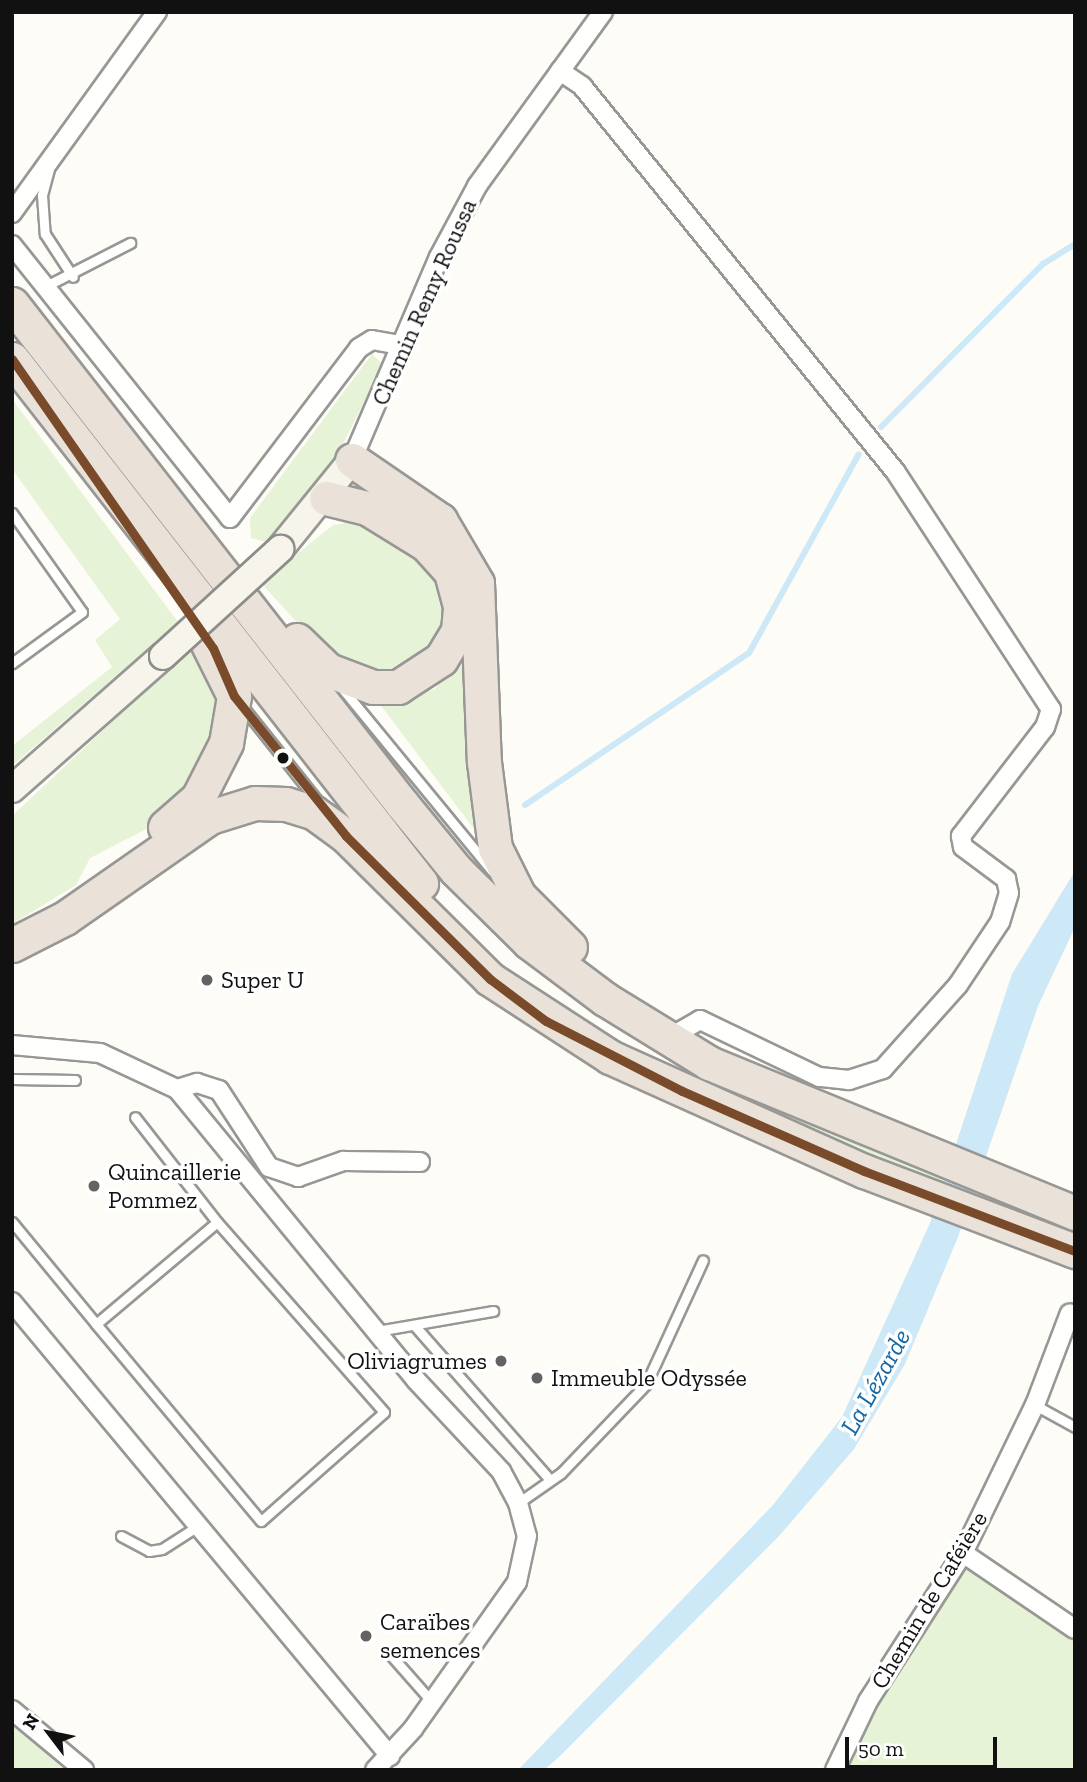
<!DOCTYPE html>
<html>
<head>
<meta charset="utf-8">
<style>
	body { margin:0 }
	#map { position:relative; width:1087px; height:1782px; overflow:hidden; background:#fdfcf7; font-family:"Zilla Slab",serif }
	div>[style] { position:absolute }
	.green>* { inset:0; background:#e7f3d7 }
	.water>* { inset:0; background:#cde8f7 }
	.stream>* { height:6px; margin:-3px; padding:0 3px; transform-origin:3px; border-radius:3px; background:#cde8f7 }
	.roads { filter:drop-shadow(2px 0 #979795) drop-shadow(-2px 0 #979795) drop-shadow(0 2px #979795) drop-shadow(0 -2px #979795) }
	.lane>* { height:9px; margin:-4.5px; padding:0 4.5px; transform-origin:4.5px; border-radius:4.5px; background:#fffffe }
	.street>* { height:18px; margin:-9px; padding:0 9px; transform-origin:9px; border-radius:9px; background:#fffffe }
	.secondary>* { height:26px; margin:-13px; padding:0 13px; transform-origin:13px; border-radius:13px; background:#f6f4eb }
	.highway>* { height:33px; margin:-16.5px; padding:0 16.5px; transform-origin:16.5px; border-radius:16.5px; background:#eae1d8 }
	.bridges { filter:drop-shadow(2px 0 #8e8d8b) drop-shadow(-2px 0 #8e8d8b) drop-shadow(0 2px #8e8d8b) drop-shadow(0 -2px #8e8d8b) }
	.secondary-bridge>* { height:26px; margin:-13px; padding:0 13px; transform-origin:13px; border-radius:13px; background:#f6f4eb }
	.bus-1>* { height:9px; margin:-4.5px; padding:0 4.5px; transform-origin:4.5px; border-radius:4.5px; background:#7a4b2a }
	.dots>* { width:19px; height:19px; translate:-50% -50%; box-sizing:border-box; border:4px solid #fff; border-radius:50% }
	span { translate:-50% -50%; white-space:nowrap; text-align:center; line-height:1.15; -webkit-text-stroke:7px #fff; paint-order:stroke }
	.street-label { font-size:24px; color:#111 }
	.poi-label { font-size:24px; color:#111 }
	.left { translate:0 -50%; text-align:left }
	.right { translate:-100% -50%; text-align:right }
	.water-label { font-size:26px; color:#1768a6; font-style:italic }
	.frame { position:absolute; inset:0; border:14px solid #111; pointer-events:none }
	.north { position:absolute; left:14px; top:1698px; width:70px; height:70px; -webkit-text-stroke:5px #fff; paint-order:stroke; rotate:302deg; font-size:19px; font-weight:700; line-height:28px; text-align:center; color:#111 }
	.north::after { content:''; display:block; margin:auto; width:24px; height:32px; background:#111; clip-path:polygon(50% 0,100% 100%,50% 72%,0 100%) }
	.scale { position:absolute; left:845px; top:1737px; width:152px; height:32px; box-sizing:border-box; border:4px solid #111; border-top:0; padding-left:9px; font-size:21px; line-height:24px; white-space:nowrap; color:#111; -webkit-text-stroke:5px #fff; paint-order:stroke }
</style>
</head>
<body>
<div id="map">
	<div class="green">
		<div style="clip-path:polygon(372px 354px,383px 365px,319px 491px,265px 542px,251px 538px,250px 518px)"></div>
		<div style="clip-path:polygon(12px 399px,178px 622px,12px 766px,12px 746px,112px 667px,95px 640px,120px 619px,12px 469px)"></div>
		<div style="clip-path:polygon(351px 522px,391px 532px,426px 560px,446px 593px,445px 622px,432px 649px,388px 678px,322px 650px,261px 583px,333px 525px)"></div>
		<div style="clip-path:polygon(198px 641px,218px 690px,215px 750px,160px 822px,90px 858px,76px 885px,12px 924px,12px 816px)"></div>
		<div style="clip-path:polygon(471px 648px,480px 837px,379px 703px,435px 689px)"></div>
		<div style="clip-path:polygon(756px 1104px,946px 1174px,942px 1184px,810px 1133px)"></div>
		<div style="clip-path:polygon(963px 1553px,1075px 1629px,1075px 1770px,835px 1770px)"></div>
		<div style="clip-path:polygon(12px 1724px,65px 1770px,12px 1770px)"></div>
	</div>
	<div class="water">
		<div style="clip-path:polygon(1075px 871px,1075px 927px,1038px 1006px,958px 1237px,905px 1364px,854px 1449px,780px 1535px,560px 1756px,544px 1770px,518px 1770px,773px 1505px,842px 1417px,930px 1223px,1012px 974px)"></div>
	</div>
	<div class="stream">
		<div style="left:881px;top:427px;width:230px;rotate:-45.2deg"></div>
		<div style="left:1043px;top:264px;width:38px;rotate:-32deg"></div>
		<div style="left:525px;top:805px;width:271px;rotate:-34.2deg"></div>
		<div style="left:749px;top:653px;width:227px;rotate:-61.1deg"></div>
	</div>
	<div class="roads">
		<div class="lane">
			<div style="left:49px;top:169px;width:27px;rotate:105deg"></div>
			<div style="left:42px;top:195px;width:39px;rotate:86deg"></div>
			<div style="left:45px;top:234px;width:51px;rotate:56.9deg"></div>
			<div style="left:44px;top:287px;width:97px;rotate:-27.1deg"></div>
			<div style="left:12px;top:513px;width:121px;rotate:54.7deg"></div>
			<div style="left:82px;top:612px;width:87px;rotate:143.9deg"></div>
			<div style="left:341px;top:687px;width:238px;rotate:50.6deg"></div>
			<div style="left:242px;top:706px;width:125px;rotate:51.5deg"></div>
			<div style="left:12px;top:1079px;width:63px;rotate:0.9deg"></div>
			<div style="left:12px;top:1222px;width:132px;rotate:50.5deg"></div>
			<div style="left:96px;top:1324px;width:158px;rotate:-40.1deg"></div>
			<div style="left:217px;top:1222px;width:133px;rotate:-128deg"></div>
			<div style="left:96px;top:1324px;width:257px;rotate:50.1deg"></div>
			<div style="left:261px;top:1521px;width:164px;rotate:-41.5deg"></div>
			<div style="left:384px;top:1412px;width:253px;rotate:-131.3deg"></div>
			<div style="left:414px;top:1325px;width:206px;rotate:48.7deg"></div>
			<div style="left:377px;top:1331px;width:118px;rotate:-9.8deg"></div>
			<div style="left:1035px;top:1405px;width:46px;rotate:28.8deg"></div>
			<div style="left:518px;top:1503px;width:52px;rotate:-34.9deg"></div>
			<div style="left:561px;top:1473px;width:123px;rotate:-46.3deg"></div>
			<div style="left:646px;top:1384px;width:136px;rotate:-65.3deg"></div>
			<div style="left:121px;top:1536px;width:32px;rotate:28deg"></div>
			<div style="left:149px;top:1551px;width:13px;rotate:-9deg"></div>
			<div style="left:162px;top:1549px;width:43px;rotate:-32.6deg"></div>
			<div style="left:388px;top:1652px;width:68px;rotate:48.6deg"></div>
		</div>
		<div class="street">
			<div style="left:560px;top:71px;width:27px;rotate:34deg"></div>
			<div style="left:582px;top:86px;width:496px;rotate:50.9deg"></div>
			<div style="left:895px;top:471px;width:285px;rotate:56.8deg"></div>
			<div style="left:1051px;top:709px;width:19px;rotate:108deg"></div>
			<div style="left:1045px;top:727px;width:138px;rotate:127.6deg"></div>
			<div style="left:961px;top:836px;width:11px;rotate:80deg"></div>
			<div style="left:963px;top:847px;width:54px;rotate:36.7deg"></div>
			<div style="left:1006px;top:879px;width:14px;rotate:78deg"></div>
			<div style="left:1009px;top:893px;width:30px;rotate:107deg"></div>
			<div style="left:1000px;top:922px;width:76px;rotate:123.7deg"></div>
			<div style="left:958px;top:985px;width:113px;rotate:131.8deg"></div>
			<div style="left:883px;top:1069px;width:36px;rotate:162deg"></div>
			<div style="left:849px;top:1080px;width:30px;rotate:-174deg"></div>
			<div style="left:819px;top:1077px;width:132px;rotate:-154.4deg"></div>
			<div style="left:700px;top:1020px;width:30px;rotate:150deg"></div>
			<div style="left:12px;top:213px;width:248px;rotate:-54.2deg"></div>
			<div style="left:12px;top:245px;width:349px;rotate:51.4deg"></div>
			<div style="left:230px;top:518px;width:213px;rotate:-52.8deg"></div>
			<div style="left:359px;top:348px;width:15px;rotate:-32deg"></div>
			<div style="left:372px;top:340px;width:29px;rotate:10deg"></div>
			<div style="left:352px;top:460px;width:221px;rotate:-66.8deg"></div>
			<div style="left:439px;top:257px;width:81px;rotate:-61.8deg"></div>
			<div style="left:477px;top:186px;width:215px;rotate:-54.1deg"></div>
			<div style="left:12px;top:1045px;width:88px;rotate:5.2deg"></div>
			<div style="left:100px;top:1053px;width:85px;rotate:25.1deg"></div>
			<div style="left:177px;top:1089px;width:377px;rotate:50.6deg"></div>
			<div style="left:416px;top:1380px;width:125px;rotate:47deg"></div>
			<div style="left:501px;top:1471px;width:36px;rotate:62deg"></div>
			<div style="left:518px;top:1503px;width:34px;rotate:75deg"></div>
			<div style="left:527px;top:1536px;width:47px;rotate:102.3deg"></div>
			<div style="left:517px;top:1582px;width:180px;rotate:125.3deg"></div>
			<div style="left:413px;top:1729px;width:56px;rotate:132.8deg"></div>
			<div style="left:177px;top:1089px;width:21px;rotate:-17deg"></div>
			<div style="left:197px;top:1083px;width:23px;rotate:18deg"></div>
			<div style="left:219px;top:1090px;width:92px;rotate:57deg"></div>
			<div style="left:269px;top:1167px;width:31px;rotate:19deg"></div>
			<div style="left:298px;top:1177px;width:48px;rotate:-19.6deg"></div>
			<div style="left:343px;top:1161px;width:77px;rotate:0.7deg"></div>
			<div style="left:12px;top:1302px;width:591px;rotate:50.22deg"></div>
			<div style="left:963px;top:1553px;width:135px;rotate:34.2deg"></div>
			<div style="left:12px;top:1710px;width:94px;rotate:39.8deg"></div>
			<div style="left:835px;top:1770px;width:76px;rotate:-64.4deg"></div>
			<div style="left:868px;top:1701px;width:176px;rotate:-57.3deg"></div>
			<div style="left:963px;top:1553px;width:165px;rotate:-64.1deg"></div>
			<div style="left:1035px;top:1405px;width:98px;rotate:-69.2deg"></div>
		</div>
		<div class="secondary">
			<div style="left:280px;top:549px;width:114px;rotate:-51deg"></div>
			<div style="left:12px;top:789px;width:201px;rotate:-41.4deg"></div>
		</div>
		<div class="highway">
			<div style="left:12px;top:304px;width:634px;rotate:52.05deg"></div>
			<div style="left:402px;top:804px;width:85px;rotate:50.7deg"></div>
			<div style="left:456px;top:870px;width:103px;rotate:44.6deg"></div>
			<div style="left:529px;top:942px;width:95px;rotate:36.9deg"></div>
			<div style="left:605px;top:999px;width:122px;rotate:31.6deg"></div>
			<div style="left:709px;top:1063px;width:396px;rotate:22.3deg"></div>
			<div style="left:12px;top:359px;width:665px;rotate:52.03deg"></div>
			<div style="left:352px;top:460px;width:107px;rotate:34.3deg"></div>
			<div style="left:440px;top:520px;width:73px;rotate:59.6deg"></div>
			<div style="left:477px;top:583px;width:179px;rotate:87.8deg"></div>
			<div style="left:484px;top:762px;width:87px;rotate:82.7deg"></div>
			<div style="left:495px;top:848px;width:54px;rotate:63.4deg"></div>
			<div style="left:519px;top:896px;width:72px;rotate:45deg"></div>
			<div style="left:297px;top:640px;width:43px;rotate:44.1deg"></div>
			<div style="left:328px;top:670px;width:48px;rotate:20.7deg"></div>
			<div style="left:373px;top:687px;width:25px"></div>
			<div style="left:398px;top:687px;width:51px;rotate:-33.1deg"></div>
			<div style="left:441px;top:659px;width:33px;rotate:-59deg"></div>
			<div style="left:458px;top:631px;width:25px;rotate:-85deg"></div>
			<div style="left:460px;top:606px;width:35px;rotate:-105deg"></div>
			<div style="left:451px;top:572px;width:36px;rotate:-132deg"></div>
			<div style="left:427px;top:545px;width:70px;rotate:-148.3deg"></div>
			<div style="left:367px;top:508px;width:42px;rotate:-166.3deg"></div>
			<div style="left:165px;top:827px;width:44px;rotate:-41.3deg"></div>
			<div style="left:198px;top:798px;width:62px;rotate:-63deg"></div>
			<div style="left:226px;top:743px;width:48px;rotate:-80.3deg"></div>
			<div style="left:234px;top:696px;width:69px;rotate:-116.6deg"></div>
			<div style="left:12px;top:945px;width:59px;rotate:-27deg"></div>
			<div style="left:65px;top:918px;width:177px;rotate:-34.9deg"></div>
			<div style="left:210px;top:817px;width:47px;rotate:-17.3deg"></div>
			<div style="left:255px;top:803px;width:31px;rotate:2deg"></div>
			<div style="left:286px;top:804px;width:28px;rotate:17deg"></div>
			<div style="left:313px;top:812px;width:41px;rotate:36deg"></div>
			<div style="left:346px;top:836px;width:203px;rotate:44.8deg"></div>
			<div style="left:490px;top:979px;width:143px;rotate:33deg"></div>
			<div style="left:610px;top:1057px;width:278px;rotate:24.2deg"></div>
			<div style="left:864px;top:1171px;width:226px;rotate:20.8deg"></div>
		</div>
	</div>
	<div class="bridges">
		<div class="secondary-bridge">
			<div style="left:163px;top:656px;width:159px;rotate:-42.4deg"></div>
		</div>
	</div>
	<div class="bus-1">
		<div style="left:12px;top:359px;width:352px;rotate:55.2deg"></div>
		<div style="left:213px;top:648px;width:52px;rotate:66.4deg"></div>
		<div style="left:234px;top:696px;width:179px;rotate:51.3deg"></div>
		<div style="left:346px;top:836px;width:203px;rotate:44.8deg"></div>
		<div style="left:490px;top:979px;width:70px;rotate:36.9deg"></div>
		<div style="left:546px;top:1021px;width:153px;rotate:27.2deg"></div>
		<div style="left:682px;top:1091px;width:199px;rotate:23.7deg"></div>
		<div style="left:864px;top:1171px;width:226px;rotate:20.8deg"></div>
	</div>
	<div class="dots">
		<div style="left:283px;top:758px;background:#111"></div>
		<div style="left:207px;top:980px;background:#646362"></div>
		<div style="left:94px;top:1186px;background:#646362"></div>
		<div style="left:501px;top:1361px;background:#646362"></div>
		<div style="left:537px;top:1378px;background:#646362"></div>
		<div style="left:366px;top:1636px;background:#646362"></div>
	</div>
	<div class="street-label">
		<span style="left:424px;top:302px;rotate:-66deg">Chemin Remy Roussa</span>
		<span style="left:929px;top:1600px;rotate:-59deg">Chemin de Caféière</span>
	</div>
	<div class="poi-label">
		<span class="left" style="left:221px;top:980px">Super U</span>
		<span class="left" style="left:108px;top:1186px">Quincaillerie<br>Pommez</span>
		<span class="right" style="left:487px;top:1361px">Oliviagrumes</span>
		<span class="left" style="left:551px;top:1378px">Immeuble Odyssée</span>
		<span class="left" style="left:380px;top:1636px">Caraïbes<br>semences</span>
	</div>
	<div class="water-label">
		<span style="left:876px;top:1382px;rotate:-61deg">La Lézarde</span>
	</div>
	<div class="frame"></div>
	<div class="north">N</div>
	<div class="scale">50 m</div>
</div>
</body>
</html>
